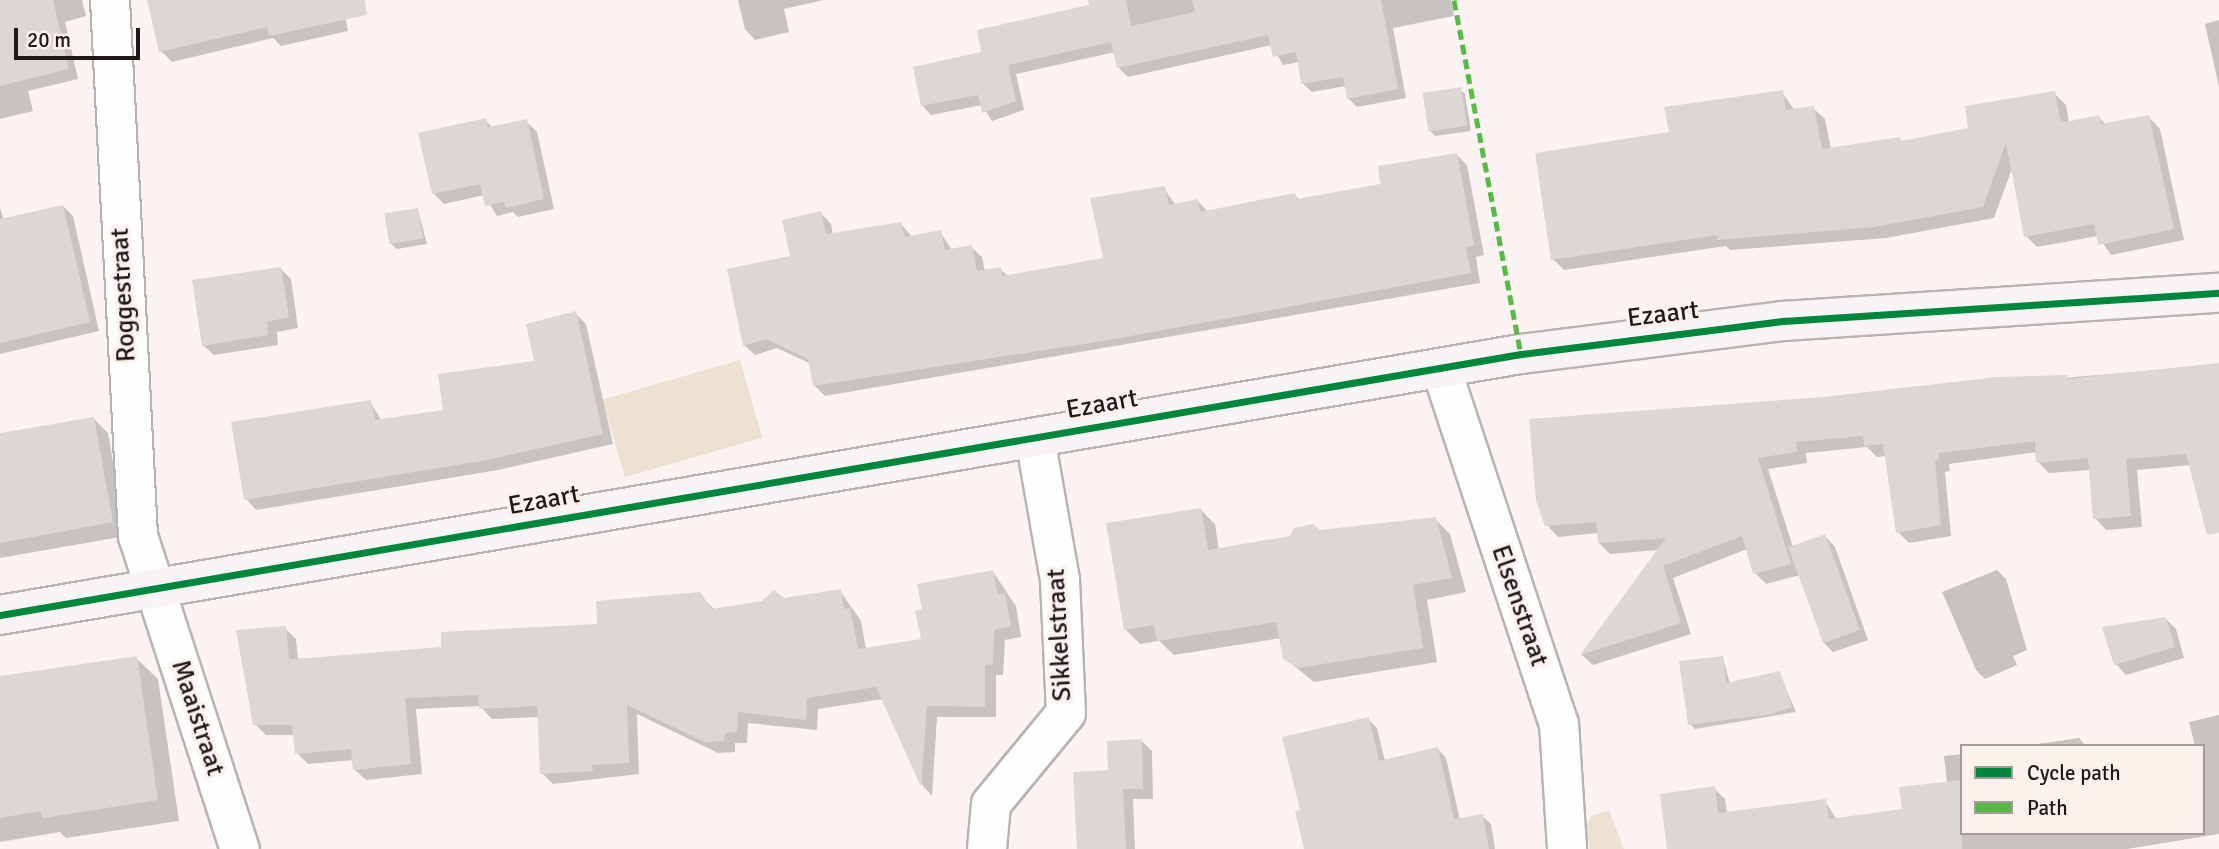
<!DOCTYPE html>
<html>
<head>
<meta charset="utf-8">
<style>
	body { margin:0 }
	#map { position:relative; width:2219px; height:849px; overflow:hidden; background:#faf3f2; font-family:Signika,sans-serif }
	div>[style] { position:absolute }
	.green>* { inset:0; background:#ede1d2; transform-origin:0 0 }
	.shadow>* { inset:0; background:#0003 }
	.building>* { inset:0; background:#dcd6d5; transform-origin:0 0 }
	.roads { filter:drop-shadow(2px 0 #b8b3b2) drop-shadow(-2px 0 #b8b3b2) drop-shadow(0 2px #b8b3b2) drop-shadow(0 -2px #b8b3b2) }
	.minor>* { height:38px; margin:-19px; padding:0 19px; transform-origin:19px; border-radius:19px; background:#fefdfd }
	.secondary>* { height:38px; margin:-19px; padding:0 19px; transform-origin:19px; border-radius:19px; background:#f8f3f4 }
	.quiet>* { height:5px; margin-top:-2.5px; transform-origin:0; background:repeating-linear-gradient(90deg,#58b947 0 10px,transparent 0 15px) }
	.cycleway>* { height:7px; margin:-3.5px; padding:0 3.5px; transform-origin:3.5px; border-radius:3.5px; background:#00873e }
	span { translate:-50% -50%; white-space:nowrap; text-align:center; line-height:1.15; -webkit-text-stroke:7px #fdf1ee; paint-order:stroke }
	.street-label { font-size:26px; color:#1e1918 }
	.legend { position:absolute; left:1960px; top:744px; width:245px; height:91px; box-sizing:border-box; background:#fdf1ee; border:2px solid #a49b98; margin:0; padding:9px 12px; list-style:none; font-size:21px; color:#1e1918 }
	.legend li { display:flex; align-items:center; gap:14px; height:35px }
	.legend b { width:35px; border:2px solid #a49b98 }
	.scale { position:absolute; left:14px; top:28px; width:126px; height:32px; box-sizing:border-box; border:4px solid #1e1918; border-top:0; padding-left:9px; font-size:21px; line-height:24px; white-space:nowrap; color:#1e1918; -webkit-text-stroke:5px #fdf1ee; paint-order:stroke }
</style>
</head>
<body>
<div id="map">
	<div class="green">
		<div style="left:740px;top:360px;width:81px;height:143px;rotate:74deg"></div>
		<div style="clip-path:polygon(1609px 810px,1624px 849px,1590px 849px,1586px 828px,1591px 816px)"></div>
	</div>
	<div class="shadow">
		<div style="clip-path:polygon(0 0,82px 0,86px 16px,65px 22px,78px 79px,28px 91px,33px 111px,0 119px)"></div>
		<div style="clip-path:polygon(149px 0,342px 0,348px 31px,281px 46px,273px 38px,172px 62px,161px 51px)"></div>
		<div style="clip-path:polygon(738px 0,824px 0,784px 9px,789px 32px,755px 40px,745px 29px)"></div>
		<div style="clip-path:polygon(1090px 0,1451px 0,1454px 16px,1393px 28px,1406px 98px,1357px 107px,1348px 98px,1346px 86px,1312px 92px,1302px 83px,1299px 62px,1283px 65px,1272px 45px,1128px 77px,1119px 68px,1115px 52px,1016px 74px,1024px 110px,992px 121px,982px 105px,931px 115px,922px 105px,983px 54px,1092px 7px)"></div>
		<div style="clip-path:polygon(2219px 20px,2219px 87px,2205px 24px)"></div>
		<div style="clip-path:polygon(1460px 89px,1465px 94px,1471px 131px,1435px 136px,1430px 131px)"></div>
		<div style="clip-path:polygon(1782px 92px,1795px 111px,1813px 108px,1825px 119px,1831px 149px,1900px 139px,1903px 143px,1970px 130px,2054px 93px,2066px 105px,2069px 123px,2099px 117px,2106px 125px,2149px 117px,2160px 129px,2184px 240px,2111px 255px,2098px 236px,2037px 247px,2026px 236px,2013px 166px,1994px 218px,1886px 238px,1730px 250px,1726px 246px,1564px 270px,1553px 259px,1671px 134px)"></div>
		<div style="clip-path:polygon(485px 120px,493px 128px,526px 121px,537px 132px,554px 209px,518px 217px,513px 212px,497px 216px,484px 195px,444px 204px,434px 194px)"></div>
		<div style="clip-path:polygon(1457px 155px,1467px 165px,1484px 255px,1476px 257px,1480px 283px,825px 396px,815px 386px,811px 364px,777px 348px,755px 355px,744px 345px,821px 213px,831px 224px,833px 235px,901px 224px,912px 237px,940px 232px,952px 250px,971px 247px,982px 257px,985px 272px,1000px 269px,1008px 276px,1105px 259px,1164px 188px,1176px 206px,1198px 201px,1208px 212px,1295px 195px,1300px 200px,1382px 185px)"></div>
		<div style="clip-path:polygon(63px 206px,73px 216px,99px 331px,0 354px,0 208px,4px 220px)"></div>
		<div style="clip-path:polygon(418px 210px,427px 244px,397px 249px,391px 244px)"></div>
		<div style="clip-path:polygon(280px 268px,291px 279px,298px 328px,277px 332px,278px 345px,214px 355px,203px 345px)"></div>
		<div style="clip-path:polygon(575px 313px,586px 324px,613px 444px,498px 470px,256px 510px,246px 499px,370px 402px,382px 421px,445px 412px,536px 362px)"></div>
		<div style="clip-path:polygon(2219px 365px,2219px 483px,2191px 465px,2137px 470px,2142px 527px,2106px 530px,2095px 518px,2091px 470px,2049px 473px,2038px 462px,2037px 452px,1949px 464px,1950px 471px,1945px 472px,1951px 536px,1909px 543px,1898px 532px,1886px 456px,1877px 457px,1867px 447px,1806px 453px,1807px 463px,1768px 469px,1793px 547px,1825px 536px,1835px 547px,1868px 640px,1833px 652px,1823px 642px,1800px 575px,1766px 584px,1755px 573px,1747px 549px,1673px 578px,1691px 634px,1593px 665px,1582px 655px,1659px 550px,1610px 554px,1599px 543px,1598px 533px,1558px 537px,1547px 525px,1823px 398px)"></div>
		<div style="clip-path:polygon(94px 419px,108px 433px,126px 536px,0 558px,0 435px)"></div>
		<div style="clip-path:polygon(1200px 509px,1215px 524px,1219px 550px,1319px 532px,1435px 519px,1450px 534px,1466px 592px,1427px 600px,1437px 662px,1314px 682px,1284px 658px,1281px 638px,1174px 655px,1159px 641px,1140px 644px,1125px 629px)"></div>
		<div style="clip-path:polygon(1997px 570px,2006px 579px,2027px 650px,2013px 656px,2017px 665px,1985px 679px,1976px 670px,1942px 592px)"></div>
		<div style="clip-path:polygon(993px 572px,1016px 606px,1021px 637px,1005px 640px,1003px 675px,996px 675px,996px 717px,937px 717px,932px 796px,923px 786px,883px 699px,818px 709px,817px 730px,748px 723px,747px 743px,735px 743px,735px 752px,718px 753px,637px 714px,639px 774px,553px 784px,542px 773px,539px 717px,492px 719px,480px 706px,416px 709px,422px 774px,366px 780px,354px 769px,354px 760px,308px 764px,297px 753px,295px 735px,266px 735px,255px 724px,285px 628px,296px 639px,298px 660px,443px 649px,599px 626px,699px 594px,715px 610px,840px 591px,861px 621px,866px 649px,923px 641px)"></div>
		<div style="clip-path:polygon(2166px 619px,2176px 629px,2184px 658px,2126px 675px,2116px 664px)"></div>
		<div style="clip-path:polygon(136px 658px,158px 679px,179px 821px,66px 838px,60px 832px,0 842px,0 678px)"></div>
		<div style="clip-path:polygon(1723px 658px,1730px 684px,1779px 673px,1796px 712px,1695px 729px,1690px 724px)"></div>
		<div style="clip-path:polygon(2219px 715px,2219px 834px,2127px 849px,1669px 849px,1714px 788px,1725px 799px,1727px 813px,1825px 801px,1837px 820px,1904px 811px,1947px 783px,1944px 756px,1962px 754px,1962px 833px,2203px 833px,2203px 746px,2195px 746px,2189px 722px)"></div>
		<div style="clip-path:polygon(1368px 719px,1377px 728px,1385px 761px,1438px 749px,1446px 758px,1460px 820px,1482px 816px,1491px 824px,1495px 849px,1328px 849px)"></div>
		<div style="clip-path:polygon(2079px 738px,2086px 746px,2024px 746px)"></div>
		<div style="clip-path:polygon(1141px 740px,1152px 751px,1153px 799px,1133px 799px,1135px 849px,1078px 849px,1110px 772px)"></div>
	</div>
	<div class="building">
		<div style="clip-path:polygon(0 0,53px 0,69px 69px,0 86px)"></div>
		<div style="clip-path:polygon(147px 0,365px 0,367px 15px,269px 36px,267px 27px,159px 52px)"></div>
		<div style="clip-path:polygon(1088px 0,1126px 0,1131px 26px,1195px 12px,1192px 0,1381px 0,1398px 89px,1347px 99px,1343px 77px,1301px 84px,1296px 52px,1273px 57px,1268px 35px,1117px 68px,1111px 42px,1008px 65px,1016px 101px,982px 113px,978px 95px,921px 106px,913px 67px,981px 52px,977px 30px,1089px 5px)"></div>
		<div style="left:1461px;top:87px;width:39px;height:39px;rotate:81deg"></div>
		<div style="clip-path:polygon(1783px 90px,1786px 110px,1814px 106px,1822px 149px,1900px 137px,1901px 141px,1968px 128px,1965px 106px,2055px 91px,2060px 120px,2066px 122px,2099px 115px,2101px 124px,2149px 115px,2174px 229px,2098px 245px,2094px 224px,2024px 237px,2006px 142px,1983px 207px,1874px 227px,1717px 240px,1717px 235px,1551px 260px,1535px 153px,1669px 132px,1664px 107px)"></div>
		<div style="clip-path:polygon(486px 118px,488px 127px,527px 119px,544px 199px,506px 208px,504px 202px,485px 206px,480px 184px,432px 194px,418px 133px)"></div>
		<div style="clip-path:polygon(1457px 153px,1474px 245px,1466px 247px,1471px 273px,1115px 339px,813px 386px,808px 359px,766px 339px,743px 346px,727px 269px,790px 256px,782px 220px,821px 211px,826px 234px,901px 222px,905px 237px,941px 230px,945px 250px,972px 245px,977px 271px,1001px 267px,1002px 276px,1103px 258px,1090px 198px,1165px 186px,1169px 205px,1198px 199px,1200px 212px,1295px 193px,1297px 199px,1380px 184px,1378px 166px)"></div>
		<div style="clip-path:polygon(63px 205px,90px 322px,0 343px,0 219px)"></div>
		<div style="left:418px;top:208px;width:31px;height:34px;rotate:81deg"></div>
		<div style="clip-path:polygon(281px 267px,289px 317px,267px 322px,268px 335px,202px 346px,192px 280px)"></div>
		<div style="clip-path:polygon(576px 311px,603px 434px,487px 460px,244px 500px,231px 422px,371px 400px,375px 420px,443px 410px,438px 374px,534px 361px,526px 324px)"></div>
		<div style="clip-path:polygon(2219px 363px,2219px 533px,2207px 535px,2186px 454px,2126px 459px,2131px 516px,2093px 519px,2088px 458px,2036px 463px,2035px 441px,1939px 453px,1939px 460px,1935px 461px,1941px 525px,1896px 533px,1883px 444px,1864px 446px,1863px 436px,1796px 442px,1797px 452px,1758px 458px,1791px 564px,1753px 574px,1742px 536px,1663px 566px,1681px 623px,1580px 655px,1666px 538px,1598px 543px,1596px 522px,1545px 526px,1536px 501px,1529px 419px,1823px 397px,1997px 377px,2067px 375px,2067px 379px)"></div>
		<div style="clip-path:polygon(94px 417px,113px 522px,0 543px,0 433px)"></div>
		<div style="clip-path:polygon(1201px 508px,1208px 550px,1290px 536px,1294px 528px,1313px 524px,1320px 530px,1436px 517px,1452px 578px,1413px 585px,1423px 648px,1298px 668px,1283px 659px,1276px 622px,1157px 641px,1154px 625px,1124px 630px,1106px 523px)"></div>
		<div style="left:1825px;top:534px;width:102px;height:39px;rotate:70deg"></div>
		<div style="clip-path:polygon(993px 570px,998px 594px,1005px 593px,1011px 626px,994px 630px,993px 664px,985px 665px,985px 707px,927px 706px,921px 787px,876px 687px,807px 698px,806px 720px,738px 712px,737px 732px,725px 733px,724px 741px,705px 742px,627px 705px,629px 763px,592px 765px,593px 771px,540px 774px,537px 706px,479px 709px,478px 695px,405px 698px,411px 764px,353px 770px,351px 749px,295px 754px,292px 725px,253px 725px,236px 630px,286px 626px,289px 659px,309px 658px,441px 647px,441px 632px,597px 624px,596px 601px,700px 592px,712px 609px,762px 601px,774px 590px,784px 598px,841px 589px,844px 609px,850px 608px,858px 649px,921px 639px,915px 611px,922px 609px,917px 584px)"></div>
		<div style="clip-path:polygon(2166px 617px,2175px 647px,2114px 665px,2102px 627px)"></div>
		<div style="clip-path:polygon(137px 656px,158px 800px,43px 818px,40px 811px,0 818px,0 676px)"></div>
		<div style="clip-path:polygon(1723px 656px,1726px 683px,1780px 671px,1792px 707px,1772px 714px,1688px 725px,1679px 661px)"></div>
		<div style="clip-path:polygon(1369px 717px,1379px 761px,1438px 747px,1454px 819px,1483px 814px,1489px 849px,1304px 849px,1295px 811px,1300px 810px,1282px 737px)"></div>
		<div style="clip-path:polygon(1142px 739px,1143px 789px,1123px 789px,1126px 849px,1077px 849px,1073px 772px,1108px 770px,1107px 741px)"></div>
		<div style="clip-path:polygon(1962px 780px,1962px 849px,1667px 849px,1660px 794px,1715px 786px,1718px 813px,1826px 799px,1829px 819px,1902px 809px,1899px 787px)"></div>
	</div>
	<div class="roads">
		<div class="minor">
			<div style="left:110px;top:0;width:537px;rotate:87.01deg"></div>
			<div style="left:138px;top:536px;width:329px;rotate:72deg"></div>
			<div style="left:1441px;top:368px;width:375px;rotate:71.7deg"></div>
			<div style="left:1559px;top:724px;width:125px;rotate:86.3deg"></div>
			<div style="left:987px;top:849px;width:45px;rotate:-84.9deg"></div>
			<div style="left:991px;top:804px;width:118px;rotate:-50.5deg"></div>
			<div style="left:1066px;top:713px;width:133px;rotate:-92.6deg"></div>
			<div style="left:1060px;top:580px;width:144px;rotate:-100deg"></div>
		</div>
		<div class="secondary">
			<div style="left:0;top:615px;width:1543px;rotate:-9.74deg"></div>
			<div style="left:1521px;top:354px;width:264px;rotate:-7.2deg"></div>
			<div style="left:1783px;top:321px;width:437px;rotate:-3.7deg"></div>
		</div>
	</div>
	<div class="quiet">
		<div style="left:1454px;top:0;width:360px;rotate:79.3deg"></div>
	</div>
	<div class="cycleway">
		<div style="left:0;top:615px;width:1543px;rotate:-9.74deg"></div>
		<div style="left:1521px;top:354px;width:264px;rotate:-7.2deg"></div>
		<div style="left:1783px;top:321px;width:437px;rotate:-3.7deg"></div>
	</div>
	<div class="street-label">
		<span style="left:124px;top:295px;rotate:-93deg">Roggestraat</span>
		<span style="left:1663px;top:315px;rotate:-7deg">Ezaart</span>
		<span style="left:1102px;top:405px;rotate:-10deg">Ezaart</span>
		<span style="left:544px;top:501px;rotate:-10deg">Ezaart</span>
		<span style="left:1519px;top:606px;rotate:71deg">Elsenstraat</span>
		<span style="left:1060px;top:635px;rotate:-93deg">Sikkelstraat</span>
		<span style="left:197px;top:718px;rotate:72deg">Maaistraat</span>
	</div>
	<ul class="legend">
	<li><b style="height:9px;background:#00873e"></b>Cycle path</li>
	<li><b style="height:9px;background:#58b947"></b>Path</li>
	</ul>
	<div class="scale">20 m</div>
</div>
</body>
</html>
